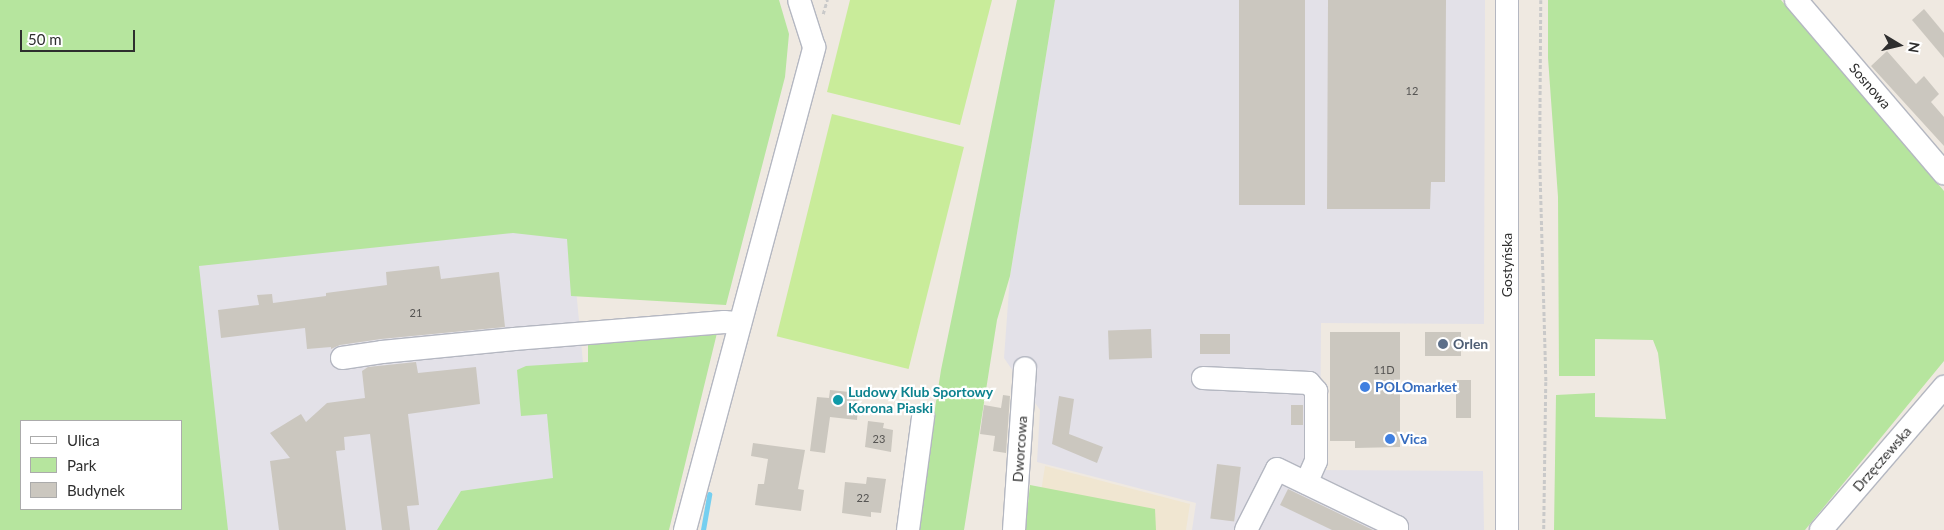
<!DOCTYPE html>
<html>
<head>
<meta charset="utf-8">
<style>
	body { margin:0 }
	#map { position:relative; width:1944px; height:530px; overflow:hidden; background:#efe9e1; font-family:Lato,sans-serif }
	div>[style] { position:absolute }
	.industrial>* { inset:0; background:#e3e1e8 }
	.education>* { inset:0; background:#f0e6d1 }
	.green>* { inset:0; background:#b6e59e }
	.pitch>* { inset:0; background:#c9ec9a; transform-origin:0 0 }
	.stream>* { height:4.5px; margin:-2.25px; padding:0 2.25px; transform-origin:2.25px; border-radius:2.25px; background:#75cff0 }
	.building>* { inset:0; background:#cbc7bf; transform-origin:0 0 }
	.path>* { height:2.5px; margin-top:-1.25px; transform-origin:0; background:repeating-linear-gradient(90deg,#c9c9c9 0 4px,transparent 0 6.5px) }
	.roads { filter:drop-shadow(1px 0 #b4b7c1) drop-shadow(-1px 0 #b4b7c1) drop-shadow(0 1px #b4b7c1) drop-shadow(0 -1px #b4b7c1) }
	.minor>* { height:22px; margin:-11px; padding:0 11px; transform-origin:11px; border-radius:11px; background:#fff }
	.dots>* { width:14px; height:14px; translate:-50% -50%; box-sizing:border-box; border:2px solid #fff; border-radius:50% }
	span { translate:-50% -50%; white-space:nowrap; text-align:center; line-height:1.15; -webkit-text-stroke:4.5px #fff; paint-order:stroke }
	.number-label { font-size:11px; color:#555452 }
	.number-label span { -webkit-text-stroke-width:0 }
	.street-label { font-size:14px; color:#2e2e2e }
	.service-label { font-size:14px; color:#4e5e75; font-weight:700 }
	.left { translate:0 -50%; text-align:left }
	.shop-label { font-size:14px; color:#366cbe; font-weight:700 }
	.culture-label { font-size:14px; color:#0d838f; font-weight:700 }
	.legend { position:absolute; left:20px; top:420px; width:162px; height:90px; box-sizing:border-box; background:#fff; border:1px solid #ababab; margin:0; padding:6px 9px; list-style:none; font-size:15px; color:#2e2e2e }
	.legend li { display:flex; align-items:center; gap:10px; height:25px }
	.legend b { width:25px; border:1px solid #ababab }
	.north { position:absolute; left:1874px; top:20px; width:50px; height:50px; -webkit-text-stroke:4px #fff; paint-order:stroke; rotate:99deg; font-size:14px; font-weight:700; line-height:20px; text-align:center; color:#2e2e2e }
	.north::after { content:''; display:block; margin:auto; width:18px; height:22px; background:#2e2e2e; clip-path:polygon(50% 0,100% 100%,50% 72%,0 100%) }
	.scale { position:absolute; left:20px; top:30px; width:115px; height:22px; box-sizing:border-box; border:2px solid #2e2e2e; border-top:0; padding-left:6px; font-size:15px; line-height:18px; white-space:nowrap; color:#2e2e2e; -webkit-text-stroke:4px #fff; paint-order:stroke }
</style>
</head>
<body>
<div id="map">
	<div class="industrial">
		<div style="clip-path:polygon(1055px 0,1485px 0,1484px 324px,1321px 323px,1320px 470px,1483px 471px,1484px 530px,1192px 530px,1196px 503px,1037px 462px,1040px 410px,1004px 358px,1010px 276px)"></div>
		<div style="clip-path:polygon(570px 226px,584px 373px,569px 530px,218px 530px,173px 267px)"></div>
	</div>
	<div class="education">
		<div style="clip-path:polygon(1045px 466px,1190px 504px,1186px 530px,1035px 530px)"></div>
	</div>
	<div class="green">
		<div style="clip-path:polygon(evenodd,0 0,779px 0,789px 34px,785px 77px,726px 305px,571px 296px,567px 239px,513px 233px,199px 266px,228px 530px,0 530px,0 0,21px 421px,181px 421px,181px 509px,21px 509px,21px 421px)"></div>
		<div style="clip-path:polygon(1017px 0,1055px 0,1010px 276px,997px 320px,964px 530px,916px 530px,941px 370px)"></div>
		<div style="clip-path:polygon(1548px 0,1781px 0,1944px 191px,1944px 361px,1805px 530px,1554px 530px,1556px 395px,1595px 393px,1595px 417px,1666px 419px,1658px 353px,1653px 340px,1595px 339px,1595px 376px,1559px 376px,1558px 197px,1548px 58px)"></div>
		<div style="clip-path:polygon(717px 333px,669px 530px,437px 530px,461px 491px,553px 478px,547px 414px,521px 416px,517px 370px,526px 366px,588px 362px,588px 341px)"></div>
		<div style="clip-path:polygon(1030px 485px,1155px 509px,1156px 530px,1025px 530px)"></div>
	</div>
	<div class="pitch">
		<div style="clip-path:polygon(850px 0,992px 0,960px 125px,827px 92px)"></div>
		<div style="left:832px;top:114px;width:136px;height:229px;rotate:14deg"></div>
	</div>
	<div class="stream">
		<div style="left:703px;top:530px;width:36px;rotate:-80deg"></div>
	</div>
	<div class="building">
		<div style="left:1239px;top:0;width:66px;height:205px"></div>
		<div style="clip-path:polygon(1328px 0,1446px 0,1445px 182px,1431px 182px,1430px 209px,1327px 209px)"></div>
		<div style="clip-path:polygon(1924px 9px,1944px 33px,1944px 58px,1912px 20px)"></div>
		<div style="clip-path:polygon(1887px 51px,1916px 84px,1924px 76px,1939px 94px,1931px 102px,1944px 117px,1944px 146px,1871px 66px)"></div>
		<div style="clip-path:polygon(439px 266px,441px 279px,499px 272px,505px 327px,381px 339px,340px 345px,331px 349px,331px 347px,307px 349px,305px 328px,221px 338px,218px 310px,259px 305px,257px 295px,272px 294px,273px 303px,326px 296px,326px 293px,387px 285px,386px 272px)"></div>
		<div style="left:1151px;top:329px;width:29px;height:43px;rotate:88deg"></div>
		<div style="clip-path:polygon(1330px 332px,1400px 332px,1400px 447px,1355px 448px,1355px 441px,1330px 441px)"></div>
		<div style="left:1425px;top:332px;width:36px;height:24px"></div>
		<div style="left:1200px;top:334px;width:30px;height:20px"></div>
		<div style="clip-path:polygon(416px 362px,418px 373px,476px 367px,480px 404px,408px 414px,419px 505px,407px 506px,410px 530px,382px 530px,370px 434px,344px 437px,345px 450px,336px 451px,346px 530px,279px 530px,270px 461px,290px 458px,270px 433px,301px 414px,306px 422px,327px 403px,365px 398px,362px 371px,368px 367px)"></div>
		<div style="left:1456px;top:380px;width:15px;height:38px"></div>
		<div style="clip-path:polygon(830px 390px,859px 393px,857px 420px,830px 417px,825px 453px,810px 451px,817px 397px,829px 398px)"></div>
		<div style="clip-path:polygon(1003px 395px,1010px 396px,1006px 453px,993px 451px,995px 436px,980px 434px,984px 405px,1001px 408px)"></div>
		<div style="clip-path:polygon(1059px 396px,1074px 399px,1069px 434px,1103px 447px,1097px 463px,1052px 444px)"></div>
		<div style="left:1291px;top:405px;width:12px;height:20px"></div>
		<div style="clip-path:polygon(868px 421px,884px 423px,883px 428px,893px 430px,891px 452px,865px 447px)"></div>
		<div style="clip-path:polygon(753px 443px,805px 450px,798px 489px,804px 490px,801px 511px,755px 505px,758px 484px,764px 484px,768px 459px,751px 456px)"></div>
		<div style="left:1217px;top:464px;width:24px;height:55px;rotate:7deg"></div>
		<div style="clip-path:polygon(867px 477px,886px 479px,881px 513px,871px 512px,871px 517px,842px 513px,845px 482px,866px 484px)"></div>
		<div style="clip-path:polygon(1288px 489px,1373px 530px,1332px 530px,1280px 505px)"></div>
	</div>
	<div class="path">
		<div style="left:1541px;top:0;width:162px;rotate:90.4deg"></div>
		<div style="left:1540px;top:162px;width:220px;rotate:88.4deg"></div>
		<div style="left:1546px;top:382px;width:148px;rotate:90.8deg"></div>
		<div style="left:823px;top:14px;width:15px;rotate:-74deg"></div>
	</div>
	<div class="roads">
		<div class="minor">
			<div style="left:1796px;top:0;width:228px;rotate:49.5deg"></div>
			<div style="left:342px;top:358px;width:40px;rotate:-8.5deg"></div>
			<div style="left:382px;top:352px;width:133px;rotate:-5.6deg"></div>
			<div style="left:514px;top:339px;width:211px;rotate:-4.6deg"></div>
			<div style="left:724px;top:322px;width:16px;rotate:4deg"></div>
			<div style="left:1203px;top:378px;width:106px;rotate:2.7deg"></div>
			<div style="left:1309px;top:383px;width:11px;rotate:49deg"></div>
			<div style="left:1316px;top:391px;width:70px;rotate:90deg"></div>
			<div style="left:1316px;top:461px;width:24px;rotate:114deg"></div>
			<div style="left:685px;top:530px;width:500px;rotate:-75deg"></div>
			<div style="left:814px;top:47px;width:49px;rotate:-107.7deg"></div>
			<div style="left:908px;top:530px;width:114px;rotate:-82.4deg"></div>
			<div style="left:1014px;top:530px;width:162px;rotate:-86.1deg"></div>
			<div style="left:1246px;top:530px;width:68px;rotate:-63.1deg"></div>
			<div style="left:1277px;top:469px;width:133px;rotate:25.8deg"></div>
			<div style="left:1397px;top:527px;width:3px;rotate:90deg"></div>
			<div style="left:1507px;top:530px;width:530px;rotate:-90deg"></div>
			<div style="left:1821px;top:530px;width:189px;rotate:-49.3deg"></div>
		</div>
	</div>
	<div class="dots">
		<div style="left:1443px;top:344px;background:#5c6f8a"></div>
		<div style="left:1365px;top:387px;background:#3f7fe0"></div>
		<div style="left:838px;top:400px;background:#0f9aa8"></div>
		<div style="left:1390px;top:439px;background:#3f7fe0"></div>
	</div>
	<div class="number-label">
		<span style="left:1412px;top:91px">12</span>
		<span style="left:416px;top:313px">21</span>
		<span style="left:1384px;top:370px">11D</span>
		<span style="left:879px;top:439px">23</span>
		<span style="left:863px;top:498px">22</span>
	</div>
	<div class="street-label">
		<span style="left:1870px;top:86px;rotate:49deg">Sosnowa</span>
		<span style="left:1507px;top:265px;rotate:-90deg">Gostyńska</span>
		<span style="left:1020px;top:449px;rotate:-86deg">Dworcowa</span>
		<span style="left:1882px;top:459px;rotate:-49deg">Drzęczewska</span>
	</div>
	<div class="service-label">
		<span class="left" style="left:1453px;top:344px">Orlen</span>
	</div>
	<div class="shop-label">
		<span class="left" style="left:1375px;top:387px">POLOmarket</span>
		<span class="left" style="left:1400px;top:439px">Vica</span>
	</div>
	<div class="culture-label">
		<span class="left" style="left:848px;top:400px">Ludowy Klub Sportowy<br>Korona Piaski</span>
	</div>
	<ul class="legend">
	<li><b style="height:6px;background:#fff"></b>Ulica</li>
	<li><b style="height:14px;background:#b6e59e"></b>Park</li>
	<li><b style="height:14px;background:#cbc7bf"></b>Budynek</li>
	</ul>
	<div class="north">N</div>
	<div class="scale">50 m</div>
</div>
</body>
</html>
